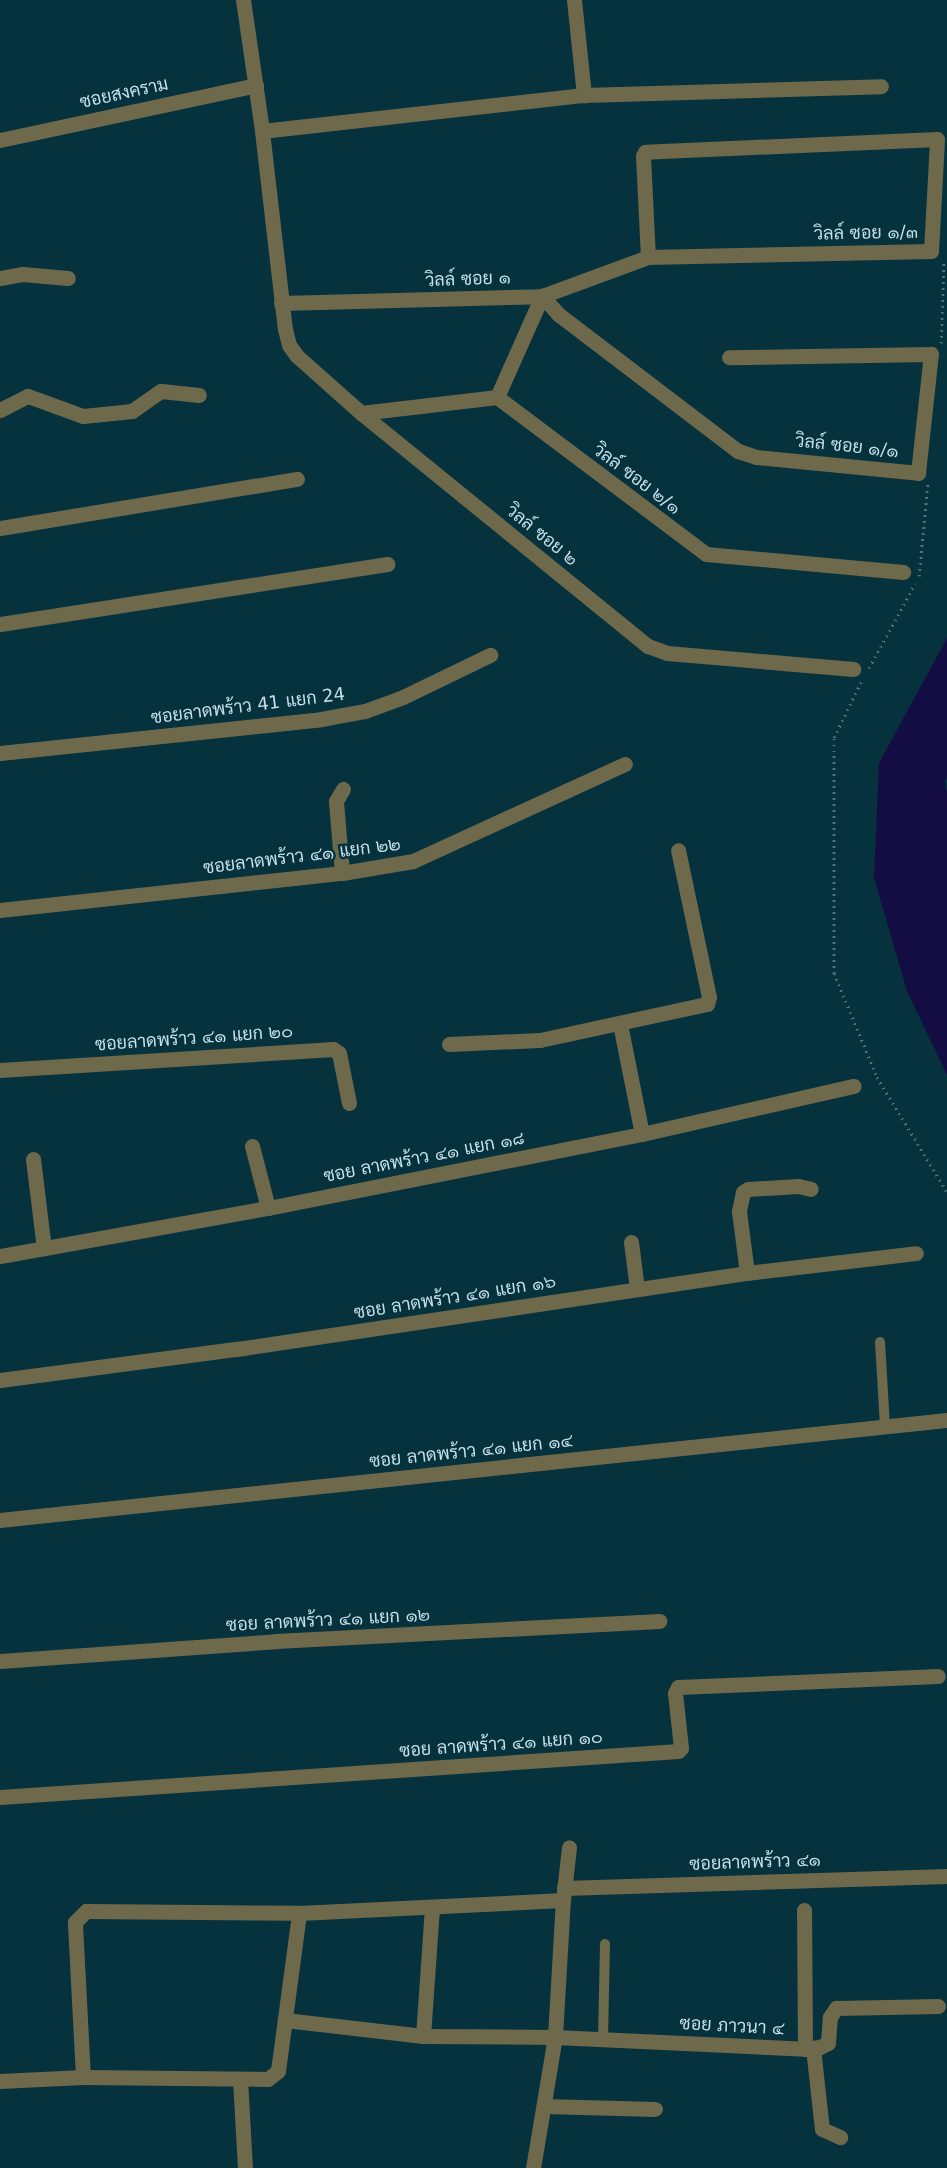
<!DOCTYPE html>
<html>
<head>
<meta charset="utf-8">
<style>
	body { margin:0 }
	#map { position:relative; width:947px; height:2168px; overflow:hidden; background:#06323e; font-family:"DejaVu Sans",Sarabun,sans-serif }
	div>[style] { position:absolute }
	.water>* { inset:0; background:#140d44 }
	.path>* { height:3px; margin-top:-1.5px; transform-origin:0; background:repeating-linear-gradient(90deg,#4e737e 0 1.5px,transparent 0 6px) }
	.lane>* { height:10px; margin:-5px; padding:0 5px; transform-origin:5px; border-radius:5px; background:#6e694b }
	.street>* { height:15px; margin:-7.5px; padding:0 7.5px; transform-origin:7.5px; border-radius:7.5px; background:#6e694b }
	span { translate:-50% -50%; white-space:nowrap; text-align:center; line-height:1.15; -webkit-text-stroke:5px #06323e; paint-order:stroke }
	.street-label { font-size:18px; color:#c4dfe8 }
</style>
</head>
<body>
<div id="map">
	<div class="water">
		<div style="clip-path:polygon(947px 638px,947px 777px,945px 782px,947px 793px,947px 1075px,907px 991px,874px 878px,879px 763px)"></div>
	</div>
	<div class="path">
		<div style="left:941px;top:343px;width:83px;rotate:-87.9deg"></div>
		<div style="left:919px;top:576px;width:92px;rotate:-84.4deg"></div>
		<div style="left:869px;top:668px;width:96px;rotate:-61.3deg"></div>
		<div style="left:861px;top:682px;width:62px;rotate:115.7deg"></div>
		<div style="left:834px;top:738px;width:235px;rotate:90deg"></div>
		<div style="left:834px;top:973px;width:113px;rotate:67.5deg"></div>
		<div style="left:877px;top:1077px;width:135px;rotate:58.7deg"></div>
	</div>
	<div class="lane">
		<div style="left:880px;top:1342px;width:85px;rotate:86.6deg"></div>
		<div style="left:603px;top:2039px;width:95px;rotate:-88.8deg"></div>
	</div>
	<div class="street">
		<div style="left:243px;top:0;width:132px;rotate:81.7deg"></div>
		<div style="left:262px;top:131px;width:199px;rotate:83.4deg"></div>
		<div style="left:285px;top:329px;width:16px;rotate:76deg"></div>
		<div style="left:289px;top:345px;width:14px;rotate:54deg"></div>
		<div style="left:297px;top:356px;width:86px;rotate:41.7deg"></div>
		<div style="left:361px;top:413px;width:370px;rotate:39.1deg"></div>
		<div style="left:648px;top:646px;width:20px;rotate:20deg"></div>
		<div style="left:667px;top:653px;width:187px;rotate:4.9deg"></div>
		<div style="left:574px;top:0;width:96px;rotate:84deg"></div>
		<div style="left:262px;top:131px;width:324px;rotate:-6.4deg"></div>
		<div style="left:584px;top:95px;width:297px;rotate:-1.7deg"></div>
		<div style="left:0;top:140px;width:262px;rotate:-12.1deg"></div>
		<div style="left:0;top:278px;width:22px;rotate:-10deg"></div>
		<div style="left:22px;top:274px;width:46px;rotate:5deg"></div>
		<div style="left:281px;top:303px;width:261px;rotate:-1.5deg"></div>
		<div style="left:542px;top:296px;width:113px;rotate:-20.2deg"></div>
		<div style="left:648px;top:257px;width:283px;rotate:-1.2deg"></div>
		<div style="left:931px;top:251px;width:112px;rotate:-86.9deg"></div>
		<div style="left:937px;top:139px;width:292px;rotate:177.5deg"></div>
		<div style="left:645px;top:152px;width:4px;rotate:117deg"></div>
		<div style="left:643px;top:156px;width:101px;rotate:87.2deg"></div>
		<div style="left:497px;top:397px;width:111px;rotate:-66deg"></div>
		<div style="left:542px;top:296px;width:24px;rotate:48deg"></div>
		<div style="left:558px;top:314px;width:226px;rotate:37.3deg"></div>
		<div style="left:738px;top:451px;width:19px;rotate:18deg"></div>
		<div style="left:756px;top:457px;width:163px;rotate:5.6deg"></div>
		<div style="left:918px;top:473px;width:120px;rotate:-83.8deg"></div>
		<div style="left:931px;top:354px;width:202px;rotate:179.1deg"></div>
		<div style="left:0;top:410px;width:31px;rotate:-27deg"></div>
		<div style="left:28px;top:396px;width:59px;rotate:20deg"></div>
		<div style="left:83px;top:416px;width:49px;rotate:-5.8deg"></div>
		<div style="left:132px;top:411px;width:35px;rotate:-35deg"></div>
		<div style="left:161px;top:391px;width:38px;rotate:6deg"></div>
		<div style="left:361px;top:413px;width:137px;rotate:-6.7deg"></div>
		<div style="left:497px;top:397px;width:261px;rotate:36.9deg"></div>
		<div style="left:706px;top:554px;width:198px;rotate:5.2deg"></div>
		<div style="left:0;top:528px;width:301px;rotate:-9.4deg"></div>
		<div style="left:0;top:624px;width:392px;rotate:-8.8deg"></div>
		<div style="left:0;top:753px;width:323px;rotate:-6deg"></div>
		<div style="left:321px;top:719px;width:45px;rotate:-10.3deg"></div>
		<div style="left:365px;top:711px;width:40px;rotate:-20.2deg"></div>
		<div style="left:403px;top:697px;width:97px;rotate:-25.8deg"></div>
		<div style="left:342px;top:873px;width:72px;rotate:-94.8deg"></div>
		<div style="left:336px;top:801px;width:14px;rotate:-60deg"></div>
		<div style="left:0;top:910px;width:344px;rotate:-6.2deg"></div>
		<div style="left:342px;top:873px;width:72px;rotate:-9.6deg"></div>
		<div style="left:413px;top:861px;width:233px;rotate:-24.6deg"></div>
		<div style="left:620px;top:1024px;width:112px;rotate:78.7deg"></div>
		<div style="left:449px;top:1044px;width:91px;rotate:-2.5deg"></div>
		<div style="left:540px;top:1040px;width:171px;rotate:-12.2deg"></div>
		<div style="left:707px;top:1004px;width:7px;rotate:-74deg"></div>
		<div style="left:709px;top:997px;width:150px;rotate:-101.9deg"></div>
		<div style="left:0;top:1070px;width:334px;rotate:-3.6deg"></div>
		<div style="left:333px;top:1049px;width:7px;rotate:34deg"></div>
		<div style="left:339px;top:1053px;width:51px;rotate:78.7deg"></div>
		<div style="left:252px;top:1146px;width:64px;rotate:75.5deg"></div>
		<div style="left:33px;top:1159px;width:90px;rotate:83deg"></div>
		<div style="left:631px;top:1242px;width:47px;rotate:82.7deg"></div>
		<div style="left:0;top:1256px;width:272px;rotate:-10.2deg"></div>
		<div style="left:268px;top:1208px;width:381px;rotate:-11.2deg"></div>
		<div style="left:642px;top:1134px;width:217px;rotate:-12.8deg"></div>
		<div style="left:747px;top:1273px;width:63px;rotate:-97.4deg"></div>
		<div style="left:739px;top:1211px;width:19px;rotate:-78deg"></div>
		<div style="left:743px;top:1192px;width:6px;rotate:-31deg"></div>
		<div style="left:748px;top:1189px;width:50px;rotate:-3.4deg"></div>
		<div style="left:798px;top:1186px;width:13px;rotate:13deg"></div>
		<div style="left:0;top:1380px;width:239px;rotate:-7.5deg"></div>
		<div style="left:237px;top:1349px;width:516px;rotate:-8.48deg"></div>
		<div style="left:747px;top:1273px;width:170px;rotate:-6.7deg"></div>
		<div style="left:0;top:1520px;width:952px;rotate:-6.03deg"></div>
		<div style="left:0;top:1661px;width:277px;rotate:-4.1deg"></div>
		<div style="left:276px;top:1641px;width:384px;rotate:-3deg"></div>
		<div style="left:0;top:1797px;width:680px;rotate:-3.88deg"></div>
		<div style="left:678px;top:1751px;width:4px;rotate:-45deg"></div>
		<div style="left:681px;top:1748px;width:55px;rotate:-96.2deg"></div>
		<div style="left:675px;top:1693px;width:7px;rotate:-63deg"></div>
		<div style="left:678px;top:1687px;width:260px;rotate:-2.4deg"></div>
		<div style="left:564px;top:1888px;width:383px;rotate:-1.8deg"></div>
		<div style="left:285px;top:2020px;width:139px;rotate:6.6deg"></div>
		<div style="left:423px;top:2036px;width:132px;rotate:0.4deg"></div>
		<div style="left:555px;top:2037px;width:137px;rotate:-86.7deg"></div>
		<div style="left:563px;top:1900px;width:53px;rotate:-83.5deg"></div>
		<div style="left:423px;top:2036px;width:129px;rotate:-86deg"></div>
		<div style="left:813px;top:2048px;width:81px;rotate:83.7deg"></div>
		<div style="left:822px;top:2129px;width:20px;rotate:24deg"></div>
		<div style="left:805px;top:2049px;width:15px;rotate:-8deg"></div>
		<div style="left:820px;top:2047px;width:9px;rotate:-27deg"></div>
		<div style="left:828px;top:2043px;width:26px;rotate:-86deg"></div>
		<div style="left:830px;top:2017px;width:11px;rotate:-56deg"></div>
		<div style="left:836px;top:2008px;width:102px;rotate:-1.1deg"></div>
		<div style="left:83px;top:2077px;width:155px;rotate:-93deg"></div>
		<div style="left:75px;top:1922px;width:16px;rotate:-45deg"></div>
		<div style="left:86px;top:1911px;width:213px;rotate:0.5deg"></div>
		<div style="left:299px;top:1913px;width:264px;rotate:-2.8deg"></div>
		<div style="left:240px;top:2079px;width:89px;rotate:86.8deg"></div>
		<div style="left:0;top:2081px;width:83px;rotate:-2.8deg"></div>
		<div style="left:83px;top:2077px;width:185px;rotate:0.6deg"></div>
		<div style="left:268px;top:2079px;width:13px;rotate:-39deg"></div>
		<div style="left:278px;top:2071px;width:159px;rotate:-82.4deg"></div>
		<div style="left:544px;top:2106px;width:111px;rotate:1.5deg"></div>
		<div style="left:533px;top:2168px;width:133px;rotate:-80.5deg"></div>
		<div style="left:555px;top:2037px;width:250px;rotate:2.7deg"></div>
		<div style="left:805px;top:2049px;width:139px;rotate:-90.4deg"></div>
	</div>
	<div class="street-label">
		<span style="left:124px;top:93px;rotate:-12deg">ซอยสงคราม</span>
		<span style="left:866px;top:233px;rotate:-1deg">วิลล์ ซอย ๑/๓</span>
		<span style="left:468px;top:279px;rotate:-2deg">วิลล์ ซอย ๑</span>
		<span style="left:847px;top:446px;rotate:6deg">วิลล์ ซอย ๑/๑</span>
		<span style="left:637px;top:479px;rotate:37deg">วิลล์ ซอย ๒/๑</span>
		<span style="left:542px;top:535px;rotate:39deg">วิลล์ ซอย ๒</span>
		<span style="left:248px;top:706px;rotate:-7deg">ซอยลาดพร้าว 41 แยก 24</span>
		<span style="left:302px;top:856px;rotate:-7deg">ซอยลาดพร้าว ๔๑ แยก ๒๒</span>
		<span style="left:194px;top:1038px;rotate:-4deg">ซอยลาดพร้าว ๔๑ แยก ๒๐</span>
		<span style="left:424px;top:1157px;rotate:-11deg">ซอย ลาดพร้าว ๔๑ แยก ๑๘</span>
		<span style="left:455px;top:1297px;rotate:-9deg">ซอย ลาดพร้าว ๔๑ แยก ๑๖</span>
		<span style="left:471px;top:1451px;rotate:-6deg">ซอย ลาดพร้าว ๔๑ แยก ๑๔</span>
		<span style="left:328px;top:1620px;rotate:-3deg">ซอย ลาดพร้าว ๔๑ แยก ๑๒</span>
		<span style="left:501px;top:1744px;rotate:-4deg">ซอย ลาดพร้าว ๔๑ แยก ๑๐</span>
		<span style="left:755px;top:1862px;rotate:-2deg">ซอยลาดพร้าว ๔๑</span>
		<span style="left:732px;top:2026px;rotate:3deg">ซอย ภาวนา ๔</span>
	</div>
</div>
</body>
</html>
